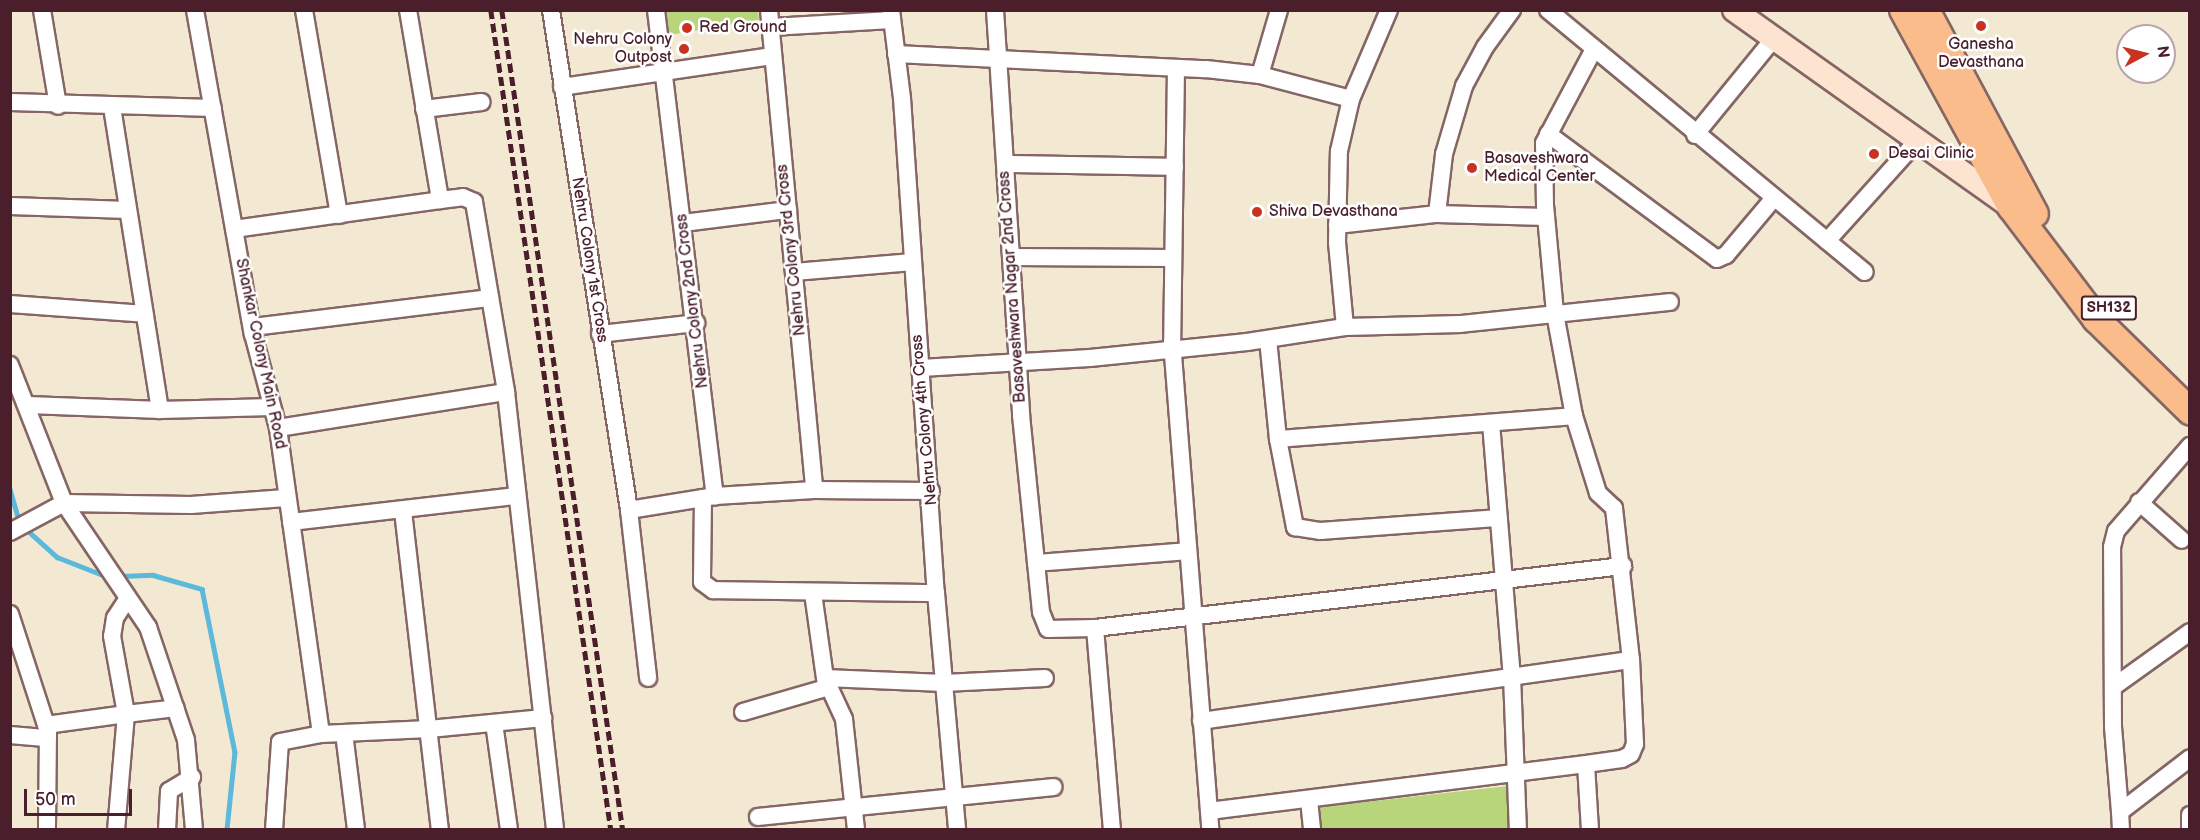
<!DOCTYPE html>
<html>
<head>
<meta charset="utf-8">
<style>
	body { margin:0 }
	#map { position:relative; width:2200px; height:840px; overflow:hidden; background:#f3e9d2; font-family:"Balsamiq Sans",sans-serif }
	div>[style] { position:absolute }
	.green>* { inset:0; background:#b9d57b }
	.stream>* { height:4.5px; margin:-2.25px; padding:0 2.25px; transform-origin:2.25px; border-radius:2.25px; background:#5cb9db }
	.roads { filter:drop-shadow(2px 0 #856665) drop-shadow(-2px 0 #856665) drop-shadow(0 2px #856665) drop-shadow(0 -2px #856665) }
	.street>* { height:16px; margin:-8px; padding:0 8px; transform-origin:8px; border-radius:8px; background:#fff }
	.secondary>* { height:22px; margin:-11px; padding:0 11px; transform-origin:11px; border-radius:11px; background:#fde4d1 }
	.primary>* { height:26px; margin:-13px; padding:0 13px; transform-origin:13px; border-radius:13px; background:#fabc8b }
	.rail>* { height:4.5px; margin-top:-2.25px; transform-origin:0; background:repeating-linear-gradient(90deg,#4a1f2b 0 9px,transparent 0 13.5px) }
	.dots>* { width:16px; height:16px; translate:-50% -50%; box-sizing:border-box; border:3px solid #fff; border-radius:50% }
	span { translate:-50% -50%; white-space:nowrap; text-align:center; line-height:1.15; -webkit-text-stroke:5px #fff; paint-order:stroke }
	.shield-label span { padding:2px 4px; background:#fff; border:2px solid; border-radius:4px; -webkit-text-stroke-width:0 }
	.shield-label { font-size:15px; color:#4a1f2b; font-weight:700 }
	.poi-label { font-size:16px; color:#4a1f2b }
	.left { translate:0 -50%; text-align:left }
	.right { translate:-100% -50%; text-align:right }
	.street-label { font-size:16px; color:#4a1f2b }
	.frame { position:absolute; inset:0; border:12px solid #4a1f2b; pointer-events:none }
	.north { position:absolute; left:2116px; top:24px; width:60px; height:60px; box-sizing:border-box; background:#fff; border:2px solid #b7a5aa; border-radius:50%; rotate:83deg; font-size:16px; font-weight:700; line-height:24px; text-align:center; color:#4a1f2b }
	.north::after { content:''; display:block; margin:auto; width:21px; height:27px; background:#c8321e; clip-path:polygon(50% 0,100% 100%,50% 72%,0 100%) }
	.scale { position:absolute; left:24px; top:789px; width:108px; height:27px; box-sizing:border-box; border:3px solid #4a1f2b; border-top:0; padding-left:8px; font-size:18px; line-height:21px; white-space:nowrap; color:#4a1f2b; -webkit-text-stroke:4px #fff; paint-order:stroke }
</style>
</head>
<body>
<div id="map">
	<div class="green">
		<div style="clip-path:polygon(659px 11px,758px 11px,759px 20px,663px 36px)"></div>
		<div style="clip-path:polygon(1508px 786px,1511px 829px,1322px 829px,1320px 807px)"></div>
	</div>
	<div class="stream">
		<div style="left:10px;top:489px;width:35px;rotate:74deg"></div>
		<div style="left:26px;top:529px;width:42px;rotate:42.1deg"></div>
		<div style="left:57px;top:557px;width:55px;rotate:21.4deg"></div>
		<div style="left:120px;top:576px;width:33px;rotate:-2deg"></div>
		<div style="left:153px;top:575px;width:51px;rotate:15.9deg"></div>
		<div style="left:202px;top:589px;width:166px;rotate:78.6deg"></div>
		<div style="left:235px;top:752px;width:78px;rotate:95.9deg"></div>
	</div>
	<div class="roads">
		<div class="street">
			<div style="left:42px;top:10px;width:97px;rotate:80.5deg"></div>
			<div style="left:195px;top:10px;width:329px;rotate:79.9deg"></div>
			<div style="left:253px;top:334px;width:97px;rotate:75.1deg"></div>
			<div style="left:278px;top:428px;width:309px;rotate:82deg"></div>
			<div style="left:321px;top:734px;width:108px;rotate:-2.7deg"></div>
			<div style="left:429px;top:729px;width:115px;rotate:-5.5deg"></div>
			<div style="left:304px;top:10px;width:208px;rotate:80.3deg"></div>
			<div style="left:408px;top:10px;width:193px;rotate:80.4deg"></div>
			<div style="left:551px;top:10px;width:506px;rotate:81.13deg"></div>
			<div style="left:629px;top:510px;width:169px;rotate:83.5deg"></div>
			<div style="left:656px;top:10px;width:490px;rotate:83.1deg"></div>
			<div style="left:715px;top:496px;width:12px;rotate:171deg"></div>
			<div style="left:703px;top:498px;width:84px;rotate:90.7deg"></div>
			<div style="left:702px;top:582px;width:14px;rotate:36deg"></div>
			<div style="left:713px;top:590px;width:223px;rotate:0.8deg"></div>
			<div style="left:769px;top:10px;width:482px;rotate:84.6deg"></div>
			<div style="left:891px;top:10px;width:89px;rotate:82.9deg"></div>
			<div style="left:902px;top:98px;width:496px;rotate:86.1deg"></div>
			<div style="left:936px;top:593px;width:238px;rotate:84.9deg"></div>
			<div style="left:995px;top:10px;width:406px;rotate:86.3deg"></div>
			<div style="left:1021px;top:415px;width:198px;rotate:84.2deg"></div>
			<div style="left:1041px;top:612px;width:18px;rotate:68deg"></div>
			<div style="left:1048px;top:629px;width:47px;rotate:-1.2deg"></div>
			<div style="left:1095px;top:628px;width:532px;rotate:-6.7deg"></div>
			<div style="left:1548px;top:10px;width:411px;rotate:39.6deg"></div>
			<div style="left:771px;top:27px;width:121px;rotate:-3.3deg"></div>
			<div style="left:896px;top:54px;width:310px;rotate:2.8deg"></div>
			<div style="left:1206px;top:69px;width:54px;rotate:6.3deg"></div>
			<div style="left:1260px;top:75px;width:94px;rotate:14.8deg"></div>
			<div style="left:1176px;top:68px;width:274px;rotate:90.8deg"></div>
			<div style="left:1172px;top:342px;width:489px;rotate:85.5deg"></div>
			<div style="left:1260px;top:75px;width:68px;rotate:-73.7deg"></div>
			<div style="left:562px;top:87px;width:213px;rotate:-8.4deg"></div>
			<div style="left:10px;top:102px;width:203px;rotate:1.7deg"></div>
			<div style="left:424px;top:109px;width:58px;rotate:-6.9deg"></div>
			<div style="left:1548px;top:134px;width:210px;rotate:36.5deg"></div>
			<div style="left:1717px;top:259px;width:10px;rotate:-24deg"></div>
			<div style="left:1726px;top:255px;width:75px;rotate:-49.9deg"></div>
			<div style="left:1695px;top:135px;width:127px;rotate:-50.8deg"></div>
			<div style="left:1006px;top:164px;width:169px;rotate:1deg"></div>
			<div style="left:10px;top:206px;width:118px;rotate:1.9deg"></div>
			<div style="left:1437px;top:214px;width:60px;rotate:-83.3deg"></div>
			<div style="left:1444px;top:154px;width:71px;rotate:-73.6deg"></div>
			<div style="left:1464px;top:86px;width:44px;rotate:-61.7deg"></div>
			<div style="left:1485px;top:47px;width:46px;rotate:-53.9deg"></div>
			<div style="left:683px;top:223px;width:106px;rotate:-7.1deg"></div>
			<div style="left:1337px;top:225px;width:101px;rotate:-6.3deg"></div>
			<div style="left:1437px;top:214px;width:109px;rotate:1.6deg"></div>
			<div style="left:234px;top:229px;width:208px;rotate:-8deg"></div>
			<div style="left:440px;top:200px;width:23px;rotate:-7deg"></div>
			<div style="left:463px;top:197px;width:12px;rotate:24deg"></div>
			<div style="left:474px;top:202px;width:193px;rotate:80.4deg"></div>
			<div style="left:506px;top:392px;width:441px;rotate:83.6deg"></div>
			<div style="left:1827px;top:241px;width:133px;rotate:-48deg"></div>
			<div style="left:1012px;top:257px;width:161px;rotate:0.4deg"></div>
			<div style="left:794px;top:272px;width:119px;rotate:-4.8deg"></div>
			<div style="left:10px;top:304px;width:135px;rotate:4.2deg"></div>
			<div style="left:253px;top:327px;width:239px;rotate:-7deg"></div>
			<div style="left:1345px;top:327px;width:84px;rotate:-95.4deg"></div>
			<div style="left:1337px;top:243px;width:92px;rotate:-88.8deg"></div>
			<div style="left:1339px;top:151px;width:53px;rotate:-77deg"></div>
			<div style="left:1351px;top:99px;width:97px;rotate:-66.9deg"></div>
			<div style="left:600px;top:334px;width:97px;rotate:-6.5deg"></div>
			<div style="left:1268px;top:339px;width:100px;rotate:84.3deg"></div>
			<div style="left:1278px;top:439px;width:90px;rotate:79.1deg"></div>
			<div style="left:1295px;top:527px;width:26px;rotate:9deg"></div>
			<div style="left:1321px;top:531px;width:178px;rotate:-4.2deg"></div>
			<div style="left:10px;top:365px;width:148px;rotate:68.6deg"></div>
			<div style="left:64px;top:503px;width:150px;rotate:55.9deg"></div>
			<div style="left:148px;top:627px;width:119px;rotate:71.4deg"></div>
			<div style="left:186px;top:740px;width:90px;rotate:84.9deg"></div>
			<div style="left:921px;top:368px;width:169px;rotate:-3.4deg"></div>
			<div style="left:1090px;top:358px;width:158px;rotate:-5.8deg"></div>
			<div style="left:1247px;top:342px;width:99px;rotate:-8.7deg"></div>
			<div style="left:1345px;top:327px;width:115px;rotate:-1.5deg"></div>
			<div style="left:1460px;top:324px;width:211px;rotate:-6deg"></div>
			<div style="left:29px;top:405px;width:131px;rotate:2.2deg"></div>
			<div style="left:160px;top:410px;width:308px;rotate:-99deg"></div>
			<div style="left:160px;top:410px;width:112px;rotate:-1.5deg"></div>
			<div style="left:1491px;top:423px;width:254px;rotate:85.3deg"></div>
			<div style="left:1512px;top:676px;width:154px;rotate:87.8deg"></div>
			<div style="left:278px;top:428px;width:231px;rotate:-9deg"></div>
			<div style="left:1278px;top:439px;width:297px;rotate:-4.4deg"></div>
			<div style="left:715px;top:496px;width:99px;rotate:-3.5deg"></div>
			<div style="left:814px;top:490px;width:117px;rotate:0.5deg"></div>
			<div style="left:2139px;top:502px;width:57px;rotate:41.5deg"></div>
			<div style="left:629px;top:510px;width:75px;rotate:-9.2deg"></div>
			<div style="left:403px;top:511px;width:321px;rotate:83.4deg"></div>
			<div style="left:291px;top:522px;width:227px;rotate:-6.6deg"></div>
			<div style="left:10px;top:532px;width:61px;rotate:-28.2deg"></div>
			<div style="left:64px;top:503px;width:127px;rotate:0.9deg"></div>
			<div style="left:191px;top:505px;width:95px;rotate:-4.2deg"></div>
			<div style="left:1036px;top:563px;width:152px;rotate:-4.5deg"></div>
			<div style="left:813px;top:593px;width:86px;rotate:82deg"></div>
			<div style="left:825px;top:678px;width:45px;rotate:65.1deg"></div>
			<div style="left:844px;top:719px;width:112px;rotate:83.8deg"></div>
			<div style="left:128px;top:598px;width:24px;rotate:123deg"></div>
			<div style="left:115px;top:618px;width:18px;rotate:99deg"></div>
			<div style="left:112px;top:636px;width:79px;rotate:79.8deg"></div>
			<div style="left:126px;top:714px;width:50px;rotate:-6.8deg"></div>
			<div style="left:10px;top:614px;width:123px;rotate:72deg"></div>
			<div style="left:48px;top:731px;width:99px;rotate:90.6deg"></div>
			<div style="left:1095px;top:628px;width:203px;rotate:85.2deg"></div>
			<div style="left:825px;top:678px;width:119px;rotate:2.4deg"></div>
			<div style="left:944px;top:683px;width:101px;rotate:-2.8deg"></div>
			<div style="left:2116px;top:685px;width:91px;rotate:-35.6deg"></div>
			<div style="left:743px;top:712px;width:90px;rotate:-16.2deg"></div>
			<div style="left:1201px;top:721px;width:434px;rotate:-8.1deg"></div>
			<div style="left:1631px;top:660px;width:153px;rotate:-96.4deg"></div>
			<div style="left:1614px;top:508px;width:22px;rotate:-137deg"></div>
			<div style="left:1598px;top:493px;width:81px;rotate:-107.3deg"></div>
			<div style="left:1574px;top:416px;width:105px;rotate:-100.5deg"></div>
			<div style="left:1555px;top:313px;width:107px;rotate:-95.3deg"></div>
			<div style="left:1545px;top:206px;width:63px;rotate:-90.9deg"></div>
			<div style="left:1544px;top:143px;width:106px;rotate:-62deg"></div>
			<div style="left:494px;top:723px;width:108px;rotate:82deg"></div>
			<div style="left:46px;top:725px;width:81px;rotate:-7.8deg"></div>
			<div style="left:126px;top:714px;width:116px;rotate:94.9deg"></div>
			<div style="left:344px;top:733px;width:98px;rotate:82.9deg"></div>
			<div style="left:10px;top:735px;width:38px;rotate:5deg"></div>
			<div style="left:1309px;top:800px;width:30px;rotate:84deg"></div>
			<div style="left:1209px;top:811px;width:380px;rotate:-7.1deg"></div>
			<div style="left:2120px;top:812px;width:86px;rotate:-94.7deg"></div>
			<div style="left:2113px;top:726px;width:179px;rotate:-90.3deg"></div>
			<div style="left:2112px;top:547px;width:16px;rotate:-76deg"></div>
			<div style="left:2116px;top:531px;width:113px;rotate:-49deg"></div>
			<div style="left:2190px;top:815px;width:14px;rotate:90deg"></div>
			<div style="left:758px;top:817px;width:297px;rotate:-5.8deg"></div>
			<div style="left:167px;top:830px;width:39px;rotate:-87deg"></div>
			<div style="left:169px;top:791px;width:27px;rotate:-31deg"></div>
			<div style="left:274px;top:830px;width:88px;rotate:-86.1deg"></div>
			<div style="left:280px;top:742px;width:42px;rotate:-11deg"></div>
			<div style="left:1590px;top:830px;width:66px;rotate:-93.5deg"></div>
			<div style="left:1586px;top:764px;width:36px;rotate:-8deg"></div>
			<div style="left:1622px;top:759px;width:10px;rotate:-29deg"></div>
			<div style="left:1631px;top:754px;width:11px;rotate:-68deg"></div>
			<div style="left:1635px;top:744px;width:84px;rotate:-92.7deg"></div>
			<div style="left:2121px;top:830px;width:18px;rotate:-93deg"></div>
			<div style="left:2120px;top:812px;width:88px;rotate:-37.6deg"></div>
		</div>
		<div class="secondary">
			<div style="left:1734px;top:10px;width:340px;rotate:35.4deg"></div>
		</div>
		<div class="primary">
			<div style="left:1903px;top:10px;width:225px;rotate:61.3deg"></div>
			<div style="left:2011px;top:207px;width:141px;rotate:52.8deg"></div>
			<div style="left:2096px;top:319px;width:132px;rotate:44.4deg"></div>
			<div style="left:1926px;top:10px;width:231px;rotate:61.9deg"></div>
		</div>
	</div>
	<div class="rail">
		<div style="left:491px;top:10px;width:829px;rotate:81.67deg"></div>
		<div style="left:502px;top:10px;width:829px;rotate:81.61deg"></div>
	</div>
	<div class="dots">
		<div style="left:1981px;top:26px;background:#c8321e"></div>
		<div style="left:687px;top:28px;background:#c8321e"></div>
		<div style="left:684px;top:49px;background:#c8321e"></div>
		<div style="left:1874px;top:154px;background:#c8321e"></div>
		<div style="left:1472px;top:168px;background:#c8321e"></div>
		<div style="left:1257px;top:212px;background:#c8321e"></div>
	</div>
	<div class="shield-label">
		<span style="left:2109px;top:308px">SH132</span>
	</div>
	<div class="poi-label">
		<span class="left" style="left:699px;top:28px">Red Ground</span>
		<span class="right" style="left:672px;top:49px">Nehru Colony<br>Outpost</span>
		<span style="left:1981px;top:54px">Ganesha<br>Devasthana</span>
		<span class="left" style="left:1888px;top:154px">Desai Clinic</span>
		<span class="left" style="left:1484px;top:168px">Basaveshwara<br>Medical Center</span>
		<span class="left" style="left:1269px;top:212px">Shiva Devasthana</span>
	</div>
	<div class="street-label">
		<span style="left:792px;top:250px;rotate:-96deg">Nehru Colony 3rd Cross</span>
		<span style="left:589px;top:260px;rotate:81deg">Nehru Colony 1st Cross</span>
		<span style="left:1013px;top:287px;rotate:-94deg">Basaveshwara Nagar 2nd Cross</span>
		<span style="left:693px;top:301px;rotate:-97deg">Nehru Colony 2nd Cross</span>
		<span style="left:260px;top:354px;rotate:78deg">Shankar Colony Main Road</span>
		<span style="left:925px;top:420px;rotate:-95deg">Nehru Colony 4th Cross</span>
	</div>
	<div class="frame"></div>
	<div class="north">N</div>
	<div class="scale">50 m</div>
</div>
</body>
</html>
